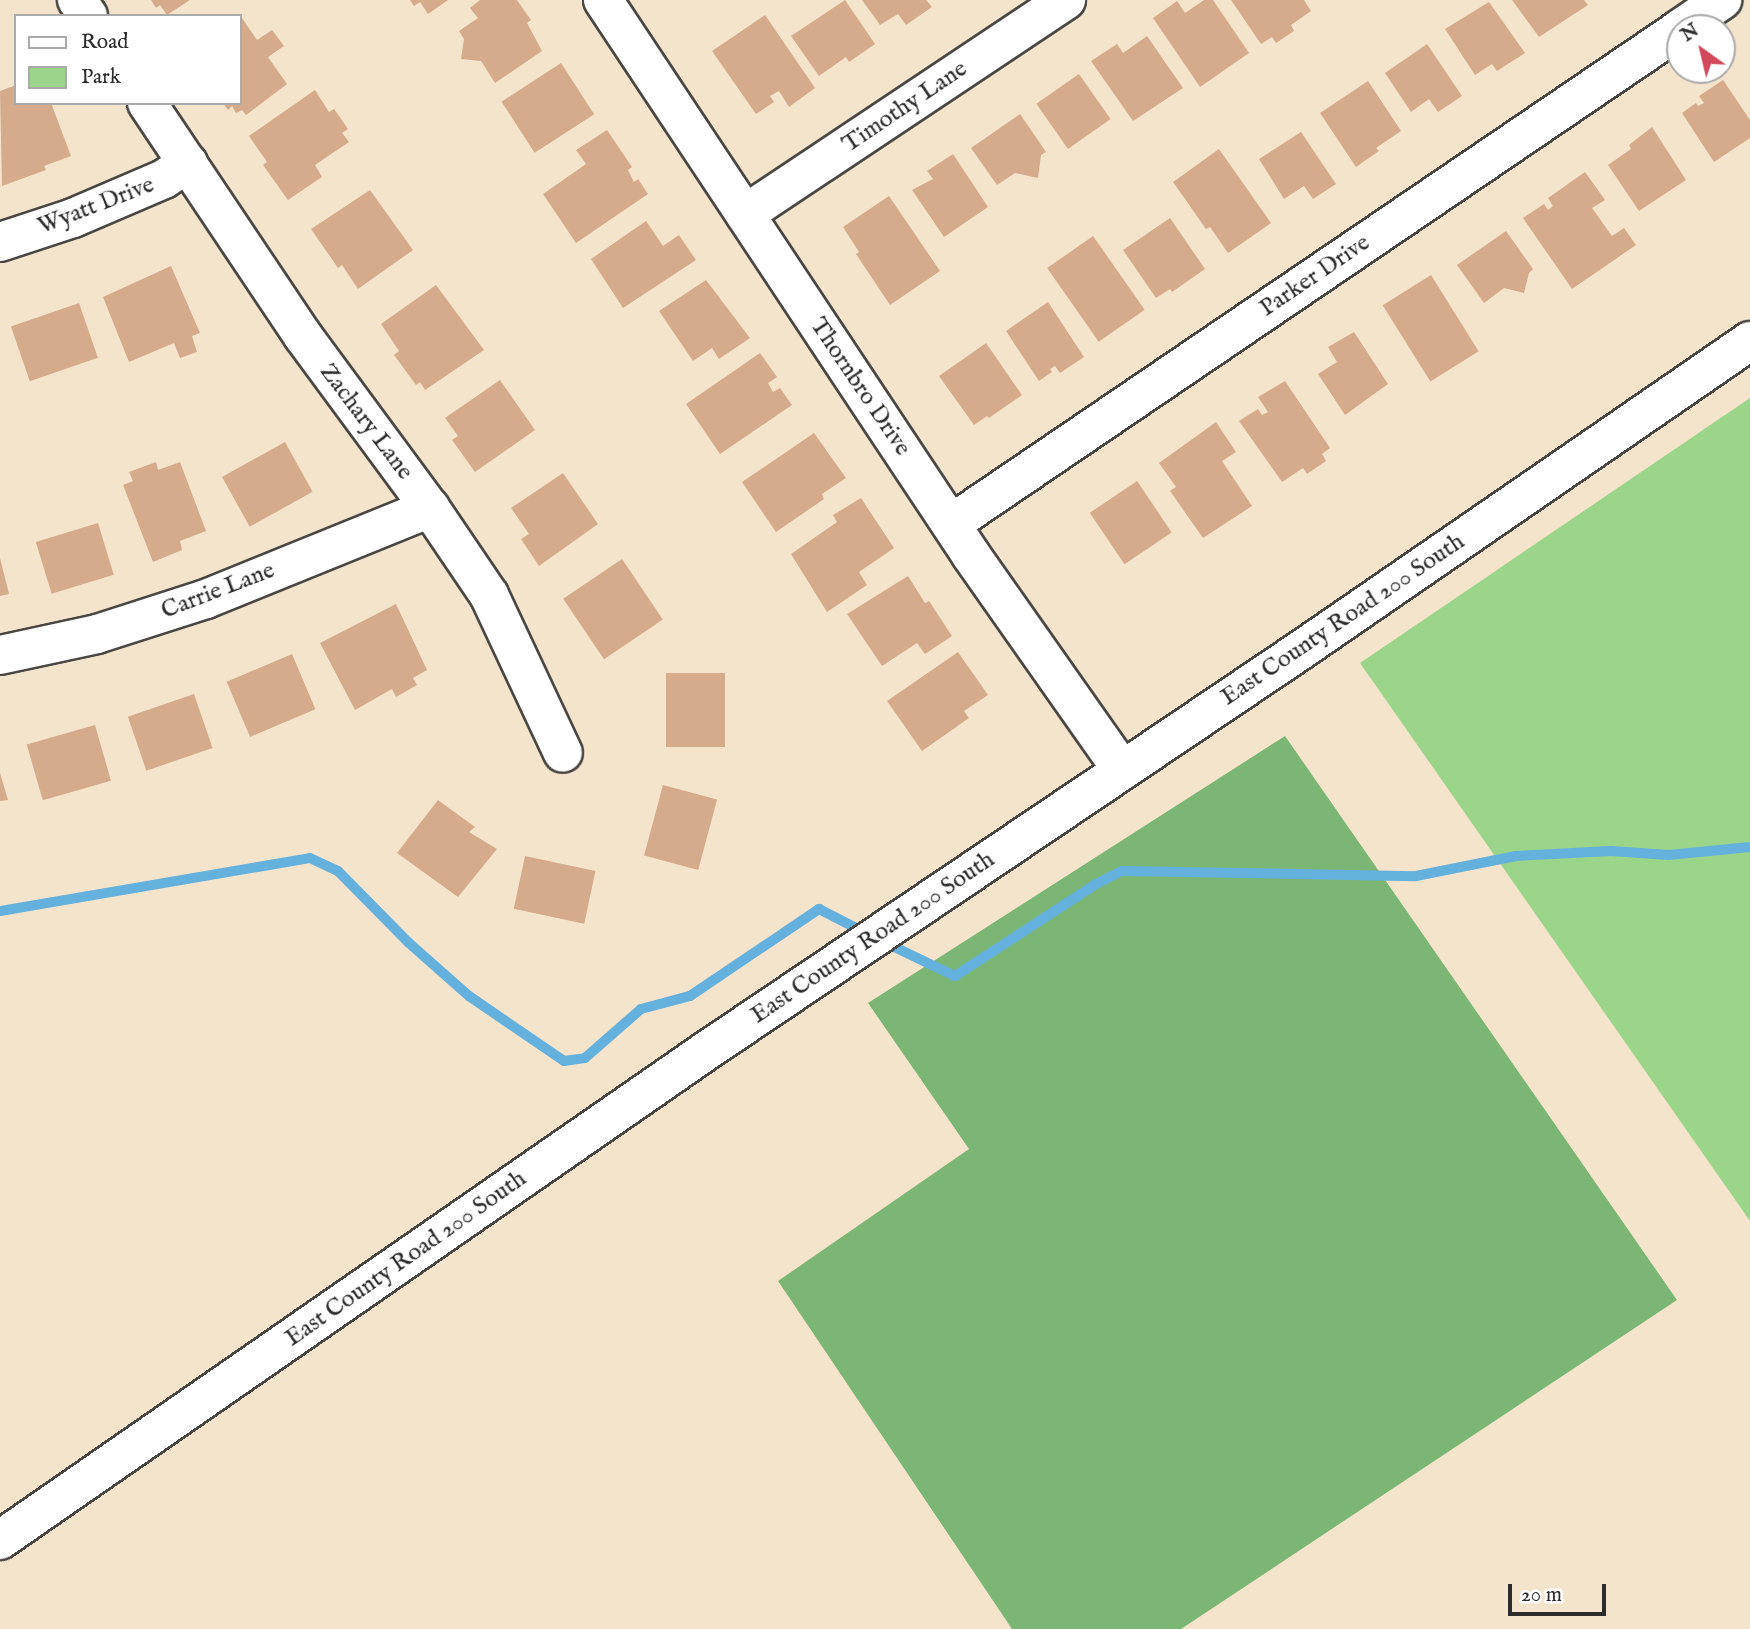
<!DOCTYPE html>
<html>
<head>
<meta charset="utf-8">
<style>
	body { margin:0 }
	#map { position:relative; width:1750px; height:1629px; overflow:hidden; background:#f5e4cc; font-family:"IM FELL English",serif }
	div>[style] { position:absolute }
	.green>* { inset:0; background:#9bd589 }
	.forest>* { inset:0; background:#7cb675 }
	.stream>* { height:10px; margin:-5px; padding:0 5px; transform-origin:5px; border-radius:5px; background:#65b1de }
	.building>* { inset:0; background:#d5ab8b; transform-origin:0 0 }
	.roads { filter:drop-shadow(2px 0 #494743) drop-shadow(-2px 0 #494743) drop-shadow(0 2px #494743) drop-shadow(0 -2px #494743) }
	.minor>* { height:38px; margin:-19px; padding:0 19px; transform-origin:19px; border-radius:19px; background:#fff }
	span { translate:-50% -50%; white-space:nowrap; text-align:center; line-height:1.15; -webkit-text-stroke:6px #fff; paint-order:stroke }
	.street-label { font-size:24px; color:#2b2b2b }
	.legend { position:absolute; left:14px; top:14px; width:228px; height:91px; box-sizing:border-box; background:#fff; border:2px solid #aaa; margin:0; padding:9px 12px; list-style:none; font-size:21px; color:#2b2b2b }
	.legend li { display:flex; align-items:center; gap:14px; height:35px }
	.legend b { width:35px; border:2px solid #aaa }
	.north { position:absolute; left:1666px; top:14px; width:70px; height:70px; box-sizing:border-box; background:#fff; border:2px solid #aaa; border-radius:50%; rotate:326deg; font-size:19px; font-weight:700; line-height:28px; text-align:center; color:#2b2b2b }
	.north::after { content:''; display:block; margin:auto; width:24px; height:32px; background:#d1495b; clip-path:polygon(50% 0,100% 100%,50% 72%,0 100%) }
	.scale { position:absolute; left:1508px; top:1584px; width:98px; height:32px; box-sizing:border-box; border:4px solid #2b2b2b; border-top:0; padding-left:9px; font-size:21px; line-height:24px; white-space:nowrap; color:#2b2b2b; -webkit-text-stroke:5px #fff; paint-order:stroke }
</style>
</head>
<body>
<div id="map">
	<div class="green">
		<div style="clip-path:polygon(1750px 398px,1750px 1221px,1360px 663px)"></div>
	</div>
	<div class="forest">
		<div style="clip-path:polygon(1285px 736px,1677px 1300px,1181px 1629px,1012px 1629px,778px 1281px,969px 1149px,868px 1003px)"></div>
	</div>
	<div class="stream">
		<div style="left:0;top:911px;width:314px;rotate:-9.7deg"></div>
		<div style="left:310px;top:858px;width:31px;rotate:25deg"></div>
		<div style="left:338px;top:871px;width:101px;rotate:45.4deg"></div>
		<div style="left:409px;top:943px;width:80px;rotate:41.5deg"></div>
		<div style="left:469px;top:996px;width:115px;rotate:34.4deg"></div>
		<div style="left:564px;top:1061px;width:21px;rotate:-8deg"></div>
		<div style="left:585px;top:1058px;width:74px;rotate:-41.2deg"></div>
		<div style="left:641px;top:1009px;width:51px;rotate:-14.9deg"></div>
		<div style="left:690px;top:996px;width:156px;rotate:-34deg"></div>
		<div style="left:819px;top:909px;width:51px;rotate:27.1deg"></div>
		<div style="left:884px;top:942px;width:79px;rotate:25.6deg"></div>
		<div style="left:955px;top:976px;width:168px;rotate:-33.1deg"></div>
		<div style="left:1096px;top:884px;width:29px;rotate:-27deg"></div>
		<div style="left:1122px;top:871px;width:294px;rotate:1deg"></div>
		<div style="left:1416px;top:876px;width:102px;rotate:-11.3deg"></div>
		<div style="left:1516px;top:856px;width:95px;rotate:-3deg"></div>
		<div style="left:1611px;top:851px;width:58px;rotate:3.9deg"></div>
		<div style="left:1669px;top:855px;width:81px;rotate:-5.6deg"></div>
	</div>
	<div class="building">
		<div style="clip-path:polygon(151px 0,190px 0,167px 15px,160px 5px,156px 8px)"></div>
		<div style="clip-path:polygon(410px 0,448px 0,428px 14px,420px 2px,414px 6px)"></div>
		<div style="clip-path:polygon(480px 0,517px 0,531px 20px,527px 23px,542px 51px,495px 83px,481px 61px,461px 59px,464px 39px,459px 31px,478px 18px,470px 8px)"></div>
		<div style="clip-path:polygon(845px 0,875px 44px,849px 62px,846px 57px,819px 76px,791px 36px)"></div>
		<div style="clip-path:polygon(862px 0,926px 0,932px 7px,906px 25px,898px 14px,880px 25px)"></div>
		<div style="clip-path:polygon(1204px 0,1213px 0,1249px 53px,1200px 87px,1153px 18px,1177px 1px,1185px 13px)"></div>
		<div style="clip-path:polygon(1231px 0,1304px 0,1311px 11px,1291px 25px,1294px 31px,1276px 43px,1272px 37px,1261px 44px)"></div>
		<div style="clip-path:polygon(1512px 0,1584px 0,1588px 5px,1539px 37px)"></div>
		<div style="clip-path:polygon(1489px 2px,1525px 53px,1497px 71px,1492px 64px,1475px 75px,1445px 29px)"></div>
		<div style="clip-path:polygon(765px 15px,815px 88px,789px 107px,779px 91px,770px 96px,774px 102px,756px 114px,712px 51px)"></div>
		<div style="clip-path:polygon(242px 18px,257px 40px,272px 30px,284px 46px,268px 57px,287px 84px,246px 115px,242px 110px,236px 113px,232px 106px,228px 110px,223px 103px,240px 103px)"></div>
		<div style="clip-path:polygon(1147px 36px,1183px 88px,1133px 121px,1091px 61px,1117px 44px,1123px 53px)"></div>
		<div style="clip-path:polygon(1427px 44px,1462px 96px,1438px 112px,1429px 99px,1411px 112px,1385px 73px)"></div>
		<div style="left:561px;top:63px;width:61px;height:71px;rotate:57deg"></div>
		<div style="left:1079px;top:74px;width:55px;height:52px;rotate:55deg"></div>
		<div style="clip-path:polygon(1723px 80px,1750px 120px,1750px 138px,1714px 162px,1682px 113px,1696px 103px,1698px 106px,1704px 103px,1699px 96px)"></div>
		<div style="clip-path:polygon(1368px 81px,1401px 131px,1376px 148px,1379px 151px,1356px 167px,1320px 113px)"></div>
		<div style="clip-path:polygon(16px 85px,16px 103px,51px 103px,71px 156px,44px 166px,46px 170px,2px 186px,0 91px)"></div>
		<div style="clip-path:polygon(315px 90px,329px 112px,334px 109px,348px 129px,342px 133px,349px 142px,315px 165px,322px 177px,288px 200px,263px 165px,267px 162px,249px 136px)"></div>
		<div style="clip-path:polygon(1020px 114px,1046px 152px,1041px 155px,1038px 178px,1015px 173px,997px 185px,971px 148px)"></div>
		<div style="clip-path:polygon(1652px 127px,1686px 180px,1639px 211px,1608px 165px,1631px 149px,1629px 145px)"></div>
		<div style="clip-path:polygon(607px 130px,632px 167px,628px 170px,634px 182px,638px 179px,648px 194px,576px 243px,543px 194px,586px 164px,576px 150px)"></div>
		<div style="clip-path:polygon(1301px 132px,1336px 184px,1313px 199px,1304px 186px,1284px 199px,1259px 159px)"></div>
		<div style="clip-path:polygon(1219px 149px,1271px 223px,1228px 253px,1210px 227px,1206px 229px,1173px 182px)"></div>
		<div style="clip-path:polygon(953px 154px,988px 207px,944px 237px,912px 190px,933px 179px,927px 171px)"></div>
		<div style="clip-path:polygon(1585px 172px,1605px 200px,1592px 208px,1612px 236px,1624px 228px,1636px 245px,1572px 289px,1523px 218px,1544px 204px,1548px 210px,1553px 206px,1548px 198px)"></div>
		<div style="clip-path:polygon(370px 190px,413px 250px,358px 289px,342px 265px,338px 268px,311px 229px)"></div>
		<div style="clip-path:polygon(889px 196px,940px 271px,890px 305px,856px 254px,859px 252px,843px 227px)"></div>
		<div style="clip-path:polygon(1170px 218px,1205px 269px,1172px 292px,1170px 289px,1156px 298px,1123px 250px)"></div>
		<div style="clip-path:polygon(646px 221px,663px 246px,679px 235px,696px 260px,623px 308px,591px 259px)"></div>
		<div style="clip-path:polygon(1506px 231px,1533px 269px,1529px 273px,1524px 293px,1504px 288px,1484px 303px,1457px 265px)"></div>
		<div style="left:1093px;top:236px;width:90px;height:56px;rotate:55deg"></div>
		<div style="clip-path:polygon(171px 266px,200px 333px,192px 336px,197px 352px,180px 358px,174px 343px,129px 362px,103px 297px)"></div>
		<div style="left:1431px;top:275px;width:90px;height:57px;rotate:58deg"></div>
		<div style="clip-path:polygon(706px 280px,750px 338px,719px 359px,712px 348px,693px 361px,659px 311px)"></div>
		<div style="clip-path:polygon(436px 285px,484px 350px,425px 390px,420px 382px,416px 385px,394px 355px,399px 351px,381px 324px)"></div>
		<div style="clip-path:polygon(1048px 302px,1084px 357px,1060px 373px,1055px 366px,1050px 369px,1052px 372px,1039px 381px,1006px 331px)"></div>
		<div style="left:79px;top:303px;width:58px;height:72px;rotate:71deg"></div>
		<div style="clip-path:polygon(1354px 332px,1388px 384px,1345px 415px,1318px 374px,1337px 362px,1328px 347px)"></div>
		<div style="clip-path:polygon(986px 343px,1022px 395px,989px 418px,987px 416px,974px 425px,939px 376px)"></div>
		<div style="clip-path:polygon(760px 353px,777px 377px,768px 383px,773px 392px,780px 388px,792px 405px,720px 454px,686px 404px)"></div>
		<div style="clip-path:polygon(500px 380px,535px 430px,475px 472px,452px 440px,458px 436px,445px 418px)"></div>
		<div style="clip-path:polygon(1285px 381px,1330px 448px,1322px 454px,1326px 461px,1307px 474px,1303px 468px,1282px 482px,1239px 421px,1258px 409px,1262px 415px,1268px 412px,1258px 397px)"></div>
		<div style="clip-path:polygon(1216px 422px,1236px 452px,1222px 461px,1252px 506px,1203px 538px,1170px 491px,1176px 487px,1159px 463px)"></div>
		<div style="clip-path:polygon(814px 433px,846px 478px,822px 494px,824px 499px,776px 532px,742px 482px)"></div>
		<div style="left:285px;top:442px;width:57px;height:72px;rotate:61deg"></div>
		<div style="clip-path:polygon(156px 462px,158px 470px,180px 462px,206px 531px,180px 541px,182px 550px,153px 562px,123px 485px,133px 481px,129px 472px)"></div>
		<div style="clip-path:polygon(563px 473px,598px 524px,539px 566px,521px 539px,529px 534px,511px 508px)"></div>
		<div style="left:1137px;top:481px;width:62px;height:57px;rotate:56deg"></div>
		<div style="clip-path:polygon(861px 498px,894px 548px,859px 572px,867px 585px,827px 612px,791px 554px,837px 522px,833px 515px)"></div>
		<div style="left:98px;top:523px;width:54px;height:65px;rotate:73deg"></div>
		<div style="clip-path:polygon(0 558px,9px 594px,0 596px)"></div>
		<div style="left:622px;top:559px;width:73px;height:71px;rotate:56deg"></div>
		<div style="clip-path:polygon(908px 576px,925px 603px,929px 601px,952px 636px,925px 654px,917px 643px,882px 666px,847px 614px)"></div>
		<div style="clip-path:polygon(396px 604px,427px 670px,413px 678px,417px 685px,396px 697px,392px 689px,355px 710px,320px 643px)"></div>
		<div style="clip-path:polygon(958px 652px,988px 695px,964px 711px,969px 718px,922px 751px,887px 701px)"></div>
		<div style="left:292px;top:654px;width:60px;height:71px;rotate:67deg"></div>
		<div style="left:666px;top:673px;width:59px;height:74px"></div>
		<div style="left:194px;top:694px;width:57px;height:70px;rotate:71deg"></div>
		<div style="left:95px;top:725px;width:58px;height:71px;rotate:74deg"></div>
		<div style="clip-path:polygon(0 773px,8px 800px,0 801px)"></div>
		<div style="left:663px;top:785px;width:56px;height:73px;rotate:15deg"></div>
		<div style="clip-path:polygon(438px 800px,475px 827px,469px 832px,497px 849px,458px 897px,397px 853px)"></div>
		<div style="left:525px;top:856px;width:72px;height:54px;rotate:12deg"></div>
	</div>
	<div class="roads">
		<div class="minor">
			<div style="left:77px;top:0;width:19px;rotate:55deg"></div>
			<div style="left:603px;top:0;width:666px;rotate:56.45deg"></div>
			<div style="left:971px;top:555px;width:263px;rotate:54.9deg"></div>
			<div style="left:1681px;top:28px;width:50px;rotate:-34.3deg"></div>
			<div style="left:147px;top:103px;width:280px;rotate:56.2deg"></div>
			<div style="left:303px;top:336px;width:214px;rotate:53.6deg"></div>
			<div style="left:430px;top:508px;width:105px;rotate:55.9deg"></div>
			<div style="left:489px;top:595px;width:174px;rotate:64.9deg"></div>
			<div style="left:745px;top:214px;width:386px;rotate:-33.7deg"></div>
			<div style="left:0;top:242px;width:77px;rotate:-18.2deg"></div>
			<div style="left:73px;top:218px;width:99px;rotate:-23.2deg"></div>
			<div style="left:164px;top:179px;width:29px;rotate:-34deg"></div>
			<div style="left:951px;top:524px;width:881px;rotate:-34.18deg"></div>
			<div style="left:0;top:655px;width:99px;rotate:-12.2deg"></div>
			<div style="left:97px;top:634px;width:114px;rotate:-17.8deg"></div>
			<div style="left:206px;top:599px;width:242px;rotate:-22.1deg"></div>
			<div style="left:0;top:1540px;width:855px;rotate:-34.71deg"></div>
			<div style="left:703px;top:1053px;width:721px;rotate:-33.98deg"></div>
			<div style="left:1301px;top:650px;width:545px;rotate:-34.54deg"></div>
		</div>
	</div>
	<div class="street-label">
		<span style="left:905px;top:107px;rotate:-34deg">Timothy Lane</span>
		<span style="left:96px;top:206px;rotate:-21deg">Wyatt Drive</span>
		<span style="left:1315px;top:276px;rotate:-34deg">Parker Drive</span>
		<span style="left:860px;top:387px;rotate:56deg">Thornbro Drive</span>
		<span style="left:366px;top:422px;rotate:53deg">Zachary Lane</span>
		<span style="left:218px;top:591px;rotate:-21deg">Carrie Lane</span>
		<span style="left:1343px;top:620px;rotate:-34deg">East County Road 200 South</span>
		<span style="left:873px;top:938px;rotate:-34deg">East County Road 200 South</span>
		<span style="left:406px;top:1259px;rotate:-35deg">East County Road 200 South</span>
	</div>
	<ul class="legend">
	<li><b style="height:9px;background:#fff"></b>Road</li>
	<li><b style="height:19px;background:#9bd589"></b>Park</li>
	</ul>
	<div class="north">N</div>
	<div class="scale">20 m</div>
</div>
</body>
</html>
